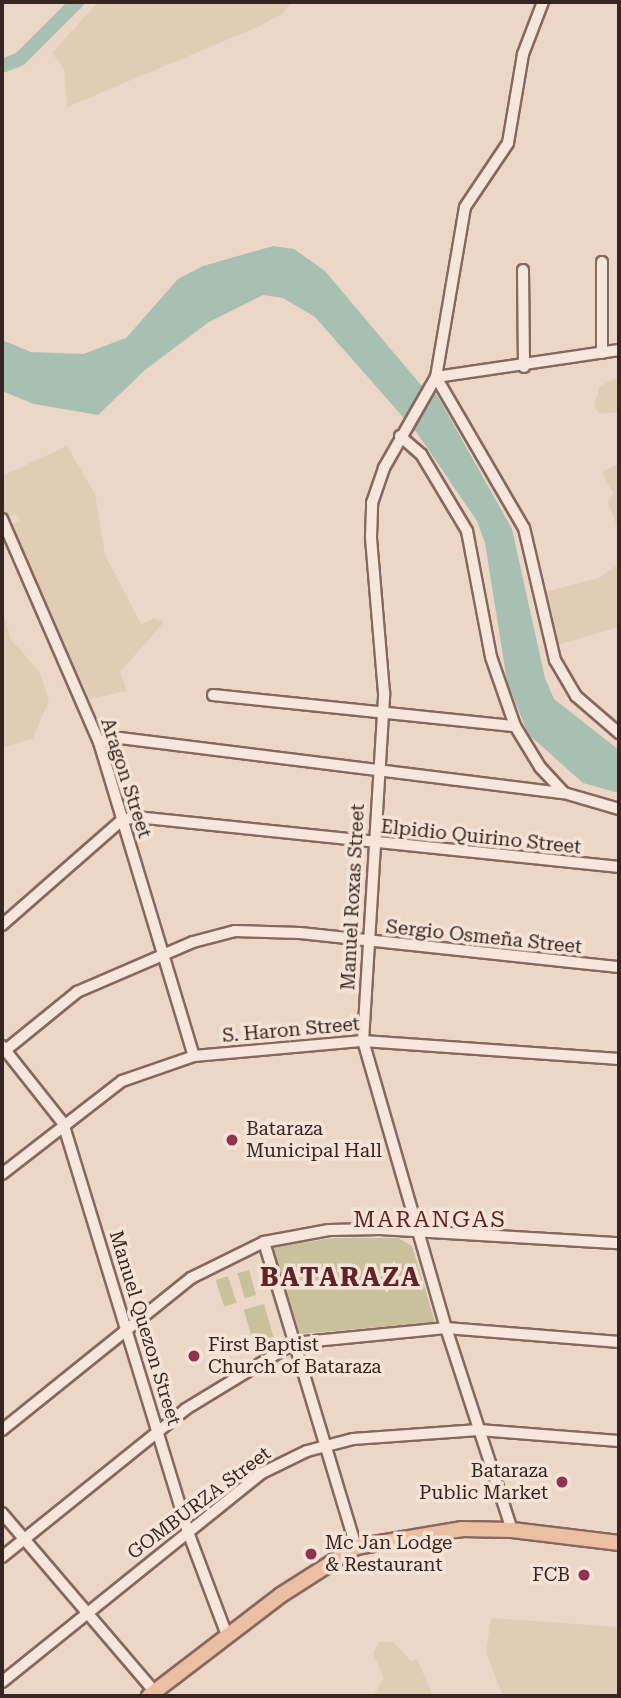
<!DOCTYPE html>
<html>
<head>
<meta charset="utf-8">
<style>
	body { margin:0 }
	#map { position:relative; width:621px; height:1698px; overflow:hidden; background:#ecd6c8; font-family:"Roboto Serif",serif }
	div>[style] { position:absolute }
	.farmland>* { inset:0; background:#e1cdb6 }
	.green>* { inset:0; background:#c9c19c; transform-origin:0 0 }
	.water>* { inset:0; background:#a8c0b2 }
	.river>* { height:14px; margin:-7px; padding:0 7px; transform-origin:7px; border-radius:7px; background:#a8c0b2 }
	.roads { filter:drop-shadow(2px 0 #86685e) drop-shadow(-2px 0 #86685e) drop-shadow(0 2px #86685e) drop-shadow(0 -2px #86685e) }
	.minor>* { height:10px; margin:-5px; padding:0 5px; transform-origin:5px; border-radius:5px; background:#f7e6db }
	.major>* { height:14px; margin:-7px; padding:0 7px; transform-origin:7px; border-radius:7px; background:#ecbfa3 }
	.dots>* { width:19px; height:19px; translate:-50% -50%; box-sizing:border-box; border:4px solid #f4e3d7; border-radius:50% }
	span { translate:-50% -50%; white-space:nowrap; text-align:center; line-height:1.15; -webkit-text-stroke:7px #f4e3d7; paint-order:stroke }
	.street-label { font-size:19px; color:#382521 }
	.poi-label { font-size:19px; color:#382521 }
	.left { translate:0 -50%; text-align:left }
	.right { translate:-100% -50%; text-align:right }
	.quarter-label { font-size:23px; color:#622328; letter-spacing:2px }
	.district-label { font-size:26px; color:#622328; font-weight:700; letter-spacing:2px }
	.frame { position:absolute; inset:0; border:4px solid #382521; pointer-events:none }
</style>
</head>
<body>
<div id="map">
	<div class="farmland">
		<div style="clip-path:polygon(98px 2px,292px 2px,283px 13px,258px 27px,67px 107px,64px 69px,52px 53px)"></div>
		<div style="clip-path:polygon(619px 377px,619px 412px,600px 414px,594px 406px,600px 386px)"></div>
		<div style="clip-path:polygon(67px 446px,95px 494px,105px 555px,141px 624px,154px 618px,164px 622px,120px 672px,127px 691px,90px 699px,8px 526px,20px 521px,17px 514px,5px 517px,2px 512px,2px 476px)"></div>
		<div style="clip-path:polygon(619px 463px,619px 532px,608px 502px,613px 493px,602px 473px)"></div>
		<div style="clip-path:polygon(619px 564px,619px 627px,554px 646px,543px 597px,548px 591px,599px 578px)"></div>
		<div style="clip-path:polygon(2px 608px,11px 640px,39px 671px,49px 700px,33px 738px,2px 748px)"></div>
		<div style="clip-path:polygon(491px 1618px,619px 1627px,619px 1696px,503px 1696px,486px 1652px)"></div>
		<div style="clip-path:polygon(379px 1642px,393px 1642px,411px 1661px,417px 1659px,433px 1696px,373px 1696px,384px 1678px,373px 1653px)"></div>
	</div>
	<div class="green">
		<div style="clip-path:polygon(334px 1238px,398px 1238px,412px 1246px,435px 1322px,300px 1334px,272px 1247px)"></div>
		<div style="left:249px;top:1270px;width:26px;height:12px;rotate:74deg"></div>
		<div style="left:228px;top:1276px;width:28px;height:13px;rotate:72deg"></div>
		<div style="left:264px;top:1304px;width:35px;height:21px;rotate:74deg"></div>
	</div>
	<div class="water">
		<div style="clip-path:polygon(273px 246px,294px 249px,325px 271px,420px 384px,437px 395px,512px 529px,545px 678px,554px 699px,619px 750px,619px 793px,583px 783px,528px 734px,507px 681px,485px 543px,477px 521px,417px 433px,315px 317px,283px 298px,263px 295px,209px 322px,145px 370px,98px 415px,34px 404px,2px 391px,2px 340px,31px 352px,83px 354px,126px 338px,178px 279px,203px 266px)"></div>
	</div>
	<div class="river">
		<div style="left:2px;top:66px;width:19px;rotate:-21deg"></div>
		<div style="left:20px;top:59px;width:81px;rotate:-45deg"></div>
	</div>
	<div class="roads">
		<div class="minor">
			<div style="left:602px;top:262px;width:91px;rotate:90deg"></div>
			<div style="left:523px;top:270px;width:97px;rotate:89.4deg"></div>
			<div style="left:436px;top:377px;width:175px;rotate:59.8deg"></div>
			<div style="left:524px;top:528px;width:136px;rotate:76.8deg"></div>
			<div style="left:555px;top:660px;width:42px;rotate:59.7deg"></div>
			<div style="left:576px;top:696px;width:57px;rotate:40.7deg"></div>
			<div style="left:436px;top:377px;width:185px;rotate:-8.4deg"></div>
			<div style="left:400px;top:436px;width:28px;rotate:41deg"></div>
			<div style="left:421px;top:454px;width:90px;rotate:59.1deg"></div>
			<div style="left:467px;top:531px;width:128px;rotate:79.2deg"></div>
			<div style="left:491px;top:657px;width:73px;rotate:70.8deg"></div>
			<div style="left:515px;top:726px;width:48px;rotate:58.6deg"></div>
			<div style="left:540px;top:767px;width:35px;rotate:47deg"></div>
			<div style="left:564px;top:793px;width:57px;rotate:16.2deg"></div>
			<div style="left:2px;top:519px;width:243px;rotate:66.5deg"></div>
			<div style="left:99px;top:742px;width:328px;rotate:73.2deg"></div>
			<div style="left:213px;top:695px;width:304px;rotate:5.9deg"></div>
			<div style="left:99px;top:742px;width:21px;rotate:-11deg"></div>
			<div style="left:120px;top:738px;width:447px;rotate:7.1deg"></div>
			<div style="left:2px;top:925px;width:159px;rotate:-41.2deg"></div>
			<div style="left:122px;top:820px;width:14px;rotate:-12deg"></div>
			<div style="left:136px;top:817px;width:486px;rotate:5.9deg"></div>
			<div style="left:2px;top:1046px;width:98px;rotate:51.6deg"></div>
			<div style="left:63px;top:1123px;width:428px;rotate:73deg"></div>
			<div style="left:188px;top:1532px;width:110px;rotate:69.3deg"></div>
			<div style="left:2px;top:1053px;width:97px;rotate:-39.1deg"></div>
			<div style="left:77px;top:992px;width:126px;rotate:-23.3deg"></div>
			<div style="left:193px;top:942px;width:43px;rotate:-14.7deg"></div>
			<div style="left:235px;top:931px;width:65px;rotate:1.8deg"></div>
			<div style="left:300px;top:933px;width:321px;rotate:6.1deg"></div>
			<div style="left:2px;top:1174px;width:152px;rotate:-37.8deg"></div>
			<div style="left:122px;top:1081px;width:76px;rotate:-19.1deg"></div>
			<div style="left:194px;top:1056px;width:170px;rotate:-5.1deg"></div>
			<div style="left:363px;top:1041px;width:257px;rotate:4deg"></div>
			<div style="left:264px;top:1242px;width:319px;rotate:73.2deg"></div>
			<div style="left:2px;top:1430px;width:243px;rotate:-38.8deg"></div>
			<div style="left:191px;top:1278px;width:81px;rotate:-26.3deg"></div>
			<div style="left:264px;top:1242px;width:66px;rotate:-10.5deg"></div>
			<div style="left:329px;top:1230px;width:51px;rotate:-1.1deg"></div>
			<div style="left:380px;top:1229px;width:239px;rotate:3.4deg"></div>
			<div style="left:2px;top:1513px;width:235px;rotate:49.5deg"></div>
			<div style="left:512px;top:1530px;width:213px;rotate:-108.1deg"></div>
			<div style="left:446px;top:1328px;width:299px;rotate:-106.1deg"></div>
			<div style="left:363px;top:1041px;width:349px;rotate:-86.5deg"></div>
			<div style="left:384px;top:693px;width:157px;rotate:-94.8deg"></div>
			<div style="left:371px;top:537px;width:34px;rotate:-88deg"></div>
			<div style="left:372px;top:503px;width:37px;rotate:-71deg"></div>
			<div style="left:384px;top:468px;width:105px;rotate:-60.3deg"></div>
			<div style="left:436px;top:377px;width:172px;rotate:-80.3deg"></div>
			<div style="left:465px;top:207px;width:77px;rotate:-56.1deg"></div>
			<div style="left:508px;top:143px;width:90px;rotate:-80.4deg"></div>
			<div style="left:523px;top:54px;width:56px;rotate:-69deg"></div>
			<div style="left:2px;top:1557px;width:236px;rotate:-38.8deg"></div>
			<div style="left:186px;top:1409px;width:127px;rotate:-31.4deg"></div>
			<div style="left:294px;top:1343px;width:153px;rotate:-5.6deg"></div>
			<div style="left:446px;top:1328px;width:174px;rotate:4.6deg"></div>
			<div style="left:2px;top:1682px;width:334px;rotate:-38.8deg"></div>
			<div style="left:262px;top:1473px;width:50px;rotate:-26.1deg"></div>
			<div style="left:307px;top:1451px;width:48px;rotate:-14.6deg"></div>
			<div style="left:353px;top:1439px;width:126px;rotate:-4.1deg"></div>
			<div style="left:479px;top:1430px;width:140px;rotate:4.5deg"></div>
		</div>
		<div class="major">
			<div style="left:149px;top:1696px;width:166px;rotate:-37.4deg"></div>
			<div style="left:281px;top:1595px;width:89px;rotate:-32.6deg"></div>
			<div style="left:356px;top:1547px;width:108px;rotate:-9.6deg"></div>
			<div style="left:462px;top:1529px;width:50px;rotate:1.1deg"></div>
			<div style="left:512px;top:1530px;width:108px;rotate:6.9deg"></div>
		</div>
	</div>
	<div class="dots">
		<div style="left:232px;top:1140px;background:#91324f"></div>
		<div style="left:194px;top:1356px;background:#91324f"></div>
		<div style="left:562px;top:1482px;background:#91324f"></div>
		<div style="left:311px;top:1554px;background:#91324f"></div>
		<div style="left:584px;top:1575px;background:#91324f"></div>
	</div>
	<div class="street-label">
		<span style="left:126px;top:778px;rotate:72deg">Aragon Street</span>
		<span style="left:481px;top:837px;rotate:6deg">Elpidio Quirino Street</span>
		<span style="left:353px;top:897px;rotate:-87deg">Manuel Roxas Street</span>
		<span style="left:484px;top:937px;rotate:6deg">Sergio Osmeña Street</span>
		<span style="left:291px;top:1030px;rotate:-5deg">S. Haron Street</span>
		<span style="left:145px;top:1328px;rotate:73deg">Manuel Quezon Street</span>
		<span style="left:199px;top:1503px;rotate:-37deg">GOMBURZA Street</span>
	</div>
	<div class="poi-label">
		<span class="left" style="left:246px;top:1140px">Bataraza<br>Municipal Hall</span>
		<span class="left" style="left:208px;top:1356px">First Baptist<br>Church of Bataraza</span>
		<span class="right" style="left:548px;top:1482px">Bataraza<br>Public Market</span>
		<span class="left" style="left:325px;top:1554px">Mc Jan Lodge<br>&amp; Restaurant</span>
		<span class="right" style="left:570px;top:1575px">FCB</span>
	</div>
	<div class="quarter-label">
		<span style="left:430px;top:1220px">MARANGAS</span>
	</div>
	<div class="district-label">
		<span style="left:341px;top:1278px">BATARAZA</span>
	</div>
	<div class="frame"></div>
</div>
</body>
</html>
